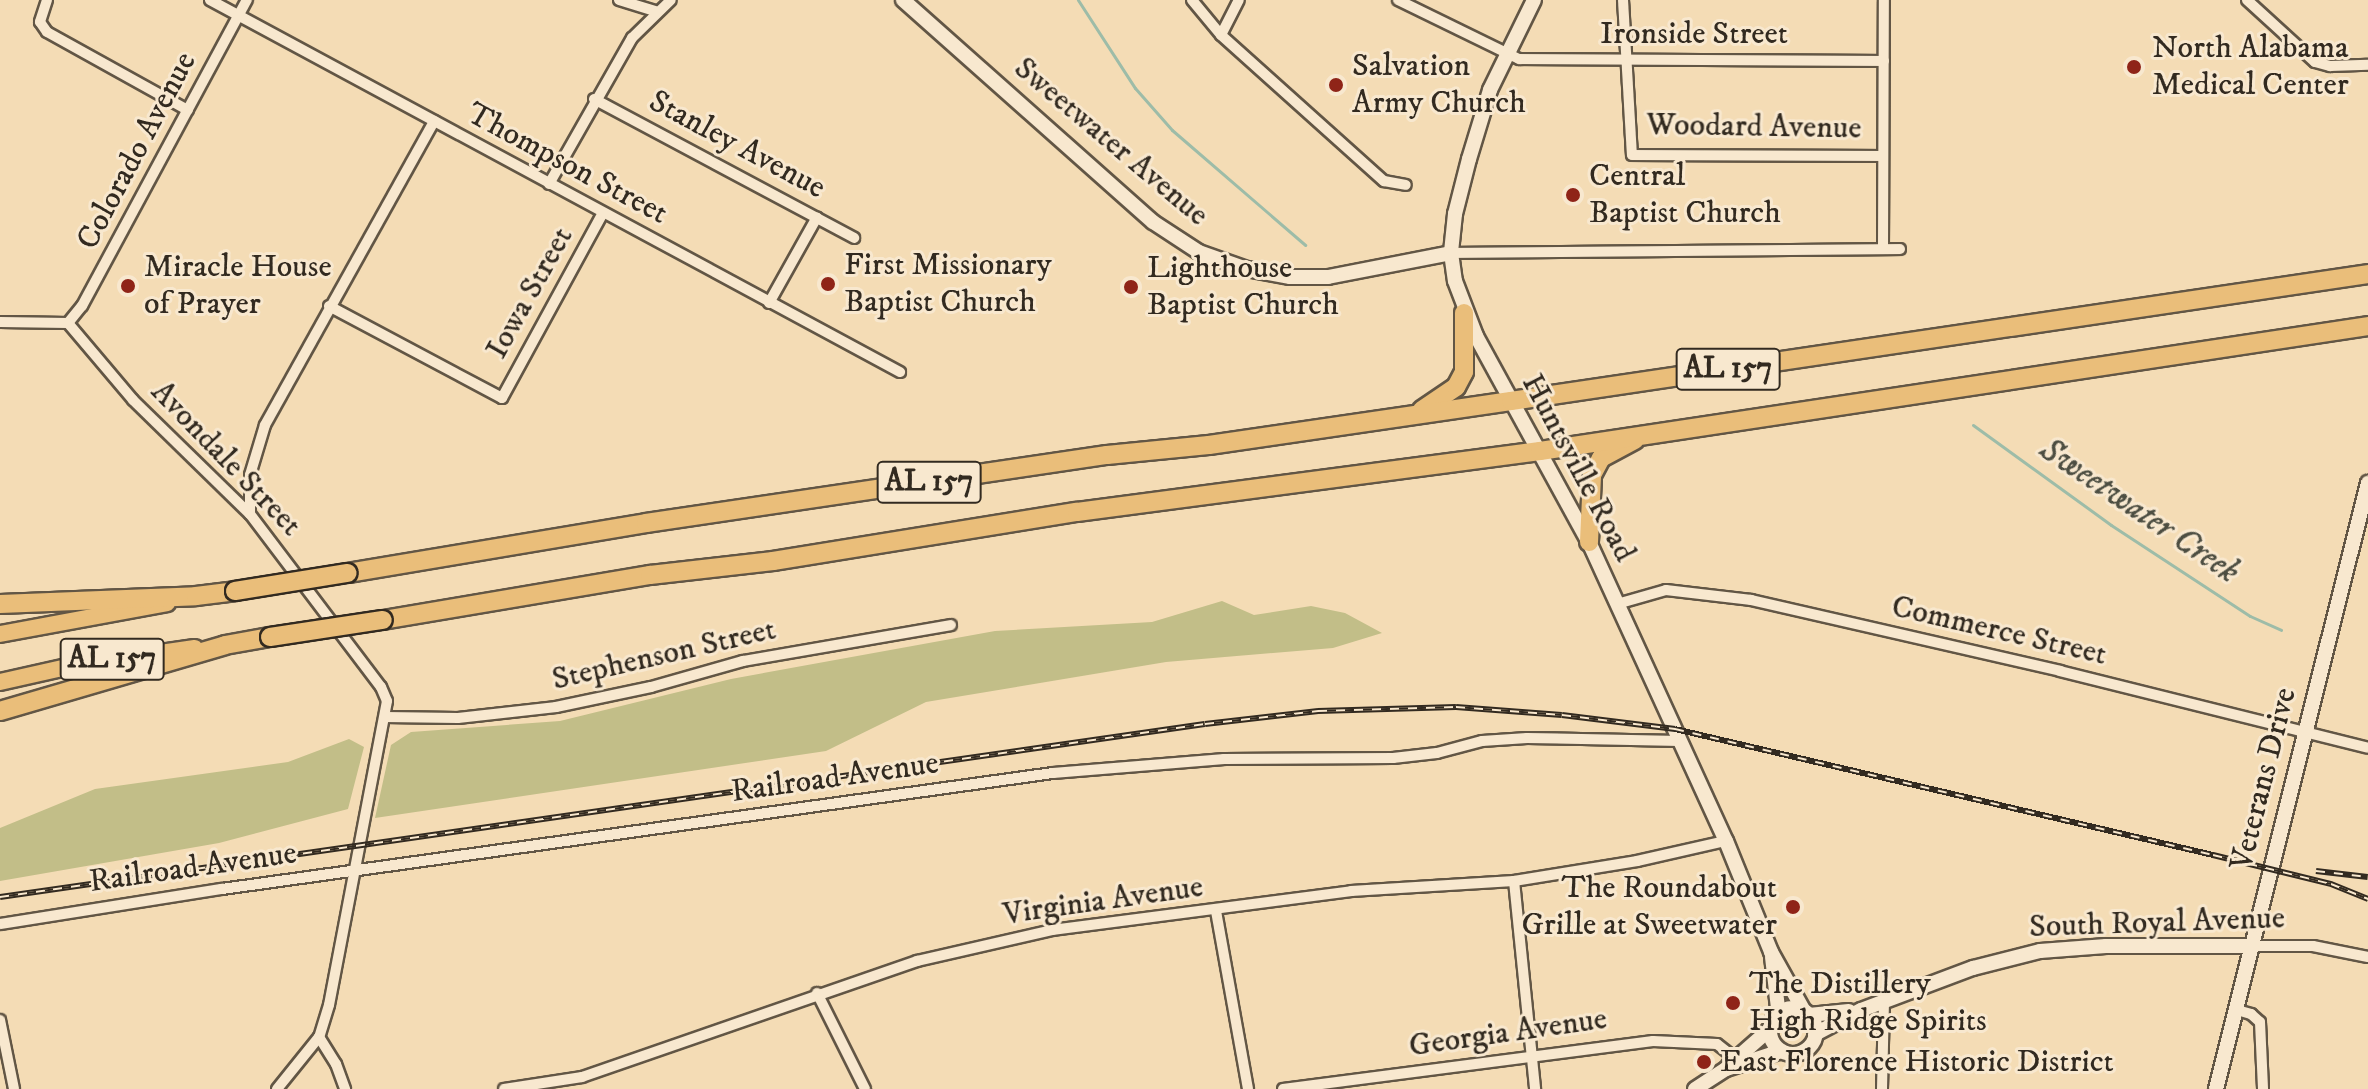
<!DOCTYPE html>
<html>
<head>
<meta charset="utf-8">
<style>
	body { margin:0 }
	#map { position:relative; width:2368px; height:1089px; overflow:hidden; background:#f4dcb5; font-family:"IM FELL DW Pica",serif }
	div>[style] { position:absolute }
	.green>* { inset:0; background:#c2be88 }
	.stream>* { height:3px; margin:-1.5px; padding:0 1.5px; transform-origin:1.5px; border-radius:1.5px; background:#9dbca8 }
	.roads { filter:drop-shadow(2px 0 #625645) drop-shadow(-2px 0 #625645) drop-shadow(0 2px #625645) drop-shadow(0 -2px #625645) }
	.street>* { height:10px; margin:-5px; padding:0 5px; transform-origin:5px; border-radius:5px; background:#f8e8cf }
	.secondary>* { height:14px; margin:-7px; padding:0 7px; transform-origin:7px; border-radius:7px; background:#f8e8cf }
	.secondary>.ring { margin:-7px; padding:0; box-sizing:content-box; background:none; border:14px solid #f8e8cf; border-radius:50% }
	.primary>* { height:16px; margin:-8px; padding:0 8px; transform-origin:8px; border-radius:8px; background:#eabe7a }
	.highway>* { height:18px; margin:-9px; padding:0 9px; transform-origin:9px; border-radius:9px; background:#eabe7a }
	.rail>* { height:6px; margin-top:-3px; transform-origin:0; background:repeating-linear-gradient(90deg,#f8e8cf 0 9px,#322a20 0 18px); box-sizing:border-box; border-block:2px solid #322a20 }
	.bridges { filter:drop-shadow(2px 0 #322a20) drop-shadow(-2px 0 #322a20) drop-shadow(0 2px #322a20) drop-shadow(0 -2px #322a20) }
	.highway-bridge>* { height:18px; margin:-9px; padding:0 9px; transform-origin:9px; border-radius:9px; background:#eabe7a }
	.dots>* { width:22px; height:22px; translate:-50% -50%; box-sizing:border-box; border:4px solid #f8e8cf; border-radius:50% }
	span { translate:-50% -50%; white-space:nowrap; text-align:center; line-height:1.15; -webkit-text-stroke:6px #f8e8cf; paint-order:stroke }
	.shield-label span { padding:2px 6px; background:#f8e8cf; border:2px solid; border-radius:6px; -webkit-text-stroke-width:0 }
	.shield-label { font-size:30px; color:#322a20; font-weight:700 }
	.street-label { font-size:32px; color:#322a20 }
	.poi-label { font-size:32px; color:#322a20 }
	.left { translate:0 -50%; text-align:left }
	.right { translate:-100% -50%; text-align:right }
	.water-label { font-size:34px; color:#4d4e42; font-style:italic }
</style>
</head>
<body>
<div id="map">
	<div class="green">
		<div style="clip-path:polygon(1222px 601px,1254px 615px,1311px 606px,1345px 613px,1382px 633px,1333px 648px,1166px 662px,926px 702px,826px 751px,375px 818px,391px 745px,411px 732px,560px 721px,731px 679px,995px 631px,1152px 622px)"></div>
		<div style="clip-path:polygon(349px 739px,364px 747px,348px 809px,219px 843px,0 881px,0 828px,95px 789px,288px 762px)"></div>
	</div>
	<div class="stream">
		<div style="left:1078px;top:0;width:105px;rotate:57.1deg"></div>
		<div style="left:1135px;top:88px;width:56px;rotate:48.6deg"></div>
		<div style="left:1172px;top:130px;width:176px;rotate:40.8deg"></div>
		<div style="left:1973px;top:425px;width:170px;rotate:35.9deg"></div>
		<div style="left:2111px;top:525px;width:166px;rotate:33.2deg"></div>
		<div style="left:2250px;top:616px;width:34px;rotate:24deg"></div>
	</div>
	<div class="roads">
		<div class="street">
			<div style="left:47px;top:0;width:23px;rotate:108deg"></div>
			<div style="left:40px;top:22px;width:12px;rotate:55deg"></div>
			<div style="left:47px;top:32px;width:161px;rotate:29deg"></div>
			<div style="left:210px;top:0;width:784px;rotate:28.33deg"></div>
			<div style="left:619px;top:0;width:38px;rotate:17deg"></div>
			<div style="left:1192px;top:0;width:45px;rotate:50.4deg"></div>
			<div style="left:1221px;top:35px;width:219px;rotate:41.9deg"></div>
			<div style="left:1384px;top:181px;width:22px;rotate:10deg"></div>
			<div style="left:1398px;top:0;width:135px;rotate:26deg"></div>
			<div style="left:1519px;top:59px;width:365px;rotate:0.3deg"></div>
			<div style="left:1623px;top:0;width:155px;rotate:86.7deg"></div>
			<div style="left:1632px;top:155px;width:251px;rotate:0.2deg"></div>
			<div style="left:2247px;top:0;width:92px;rotate:42.4deg"></div>
			<div style="left:2315px;top:62px;width:16px;rotate:15deg"></div>
			<div style="left:2330px;top:66px;width:38px;rotate:-2deg"></div>
			<div style="left:1221px;top:35px;width:39px;rotate:-63deg"></div>
			<div style="left:594px;top:99px;width:295px;rotate:28.1deg"></div>
			<div style="left:549px;top:184px;width:168px;rotate:-60.4deg"></div>
			<div style="left:632px;top:38px;width:54px;rotate:-44.3deg"></div>
			<div style="left:1883px;top:249px;width:249px;rotate:-89.8deg"></div>
			<div style="left:1451px;top:253px;width:449px;rotate:-0.5deg"></div>
			<div style="left:769px;top:303px;width:98px;rotate:-60.8deg"></div>
			<div style="left:329px;top:306px;width:196px;rotate:28deg"></div>
			<div style="left:502px;top:398px;width:211px;rotate:-61.4deg"></div>
			<div style="left:0;top:322px;width:68px;rotate:0.8deg"></div>
			<div style="left:68px;top:323px;width:101px;rotate:49.8deg"></div>
			<div style="left:133px;top:400px;width:163px;rotate:44.3deg"></div>
			<div style="left:250px;top:514px;width:217px;rotate:52.9deg"></div>
			<div style="left:381px;top:687px;width:15px;rotate:67deg"></div>
			<div style="left:387px;top:701px;width:309px;rotate:100.8deg"></div>
			<div style="left:329px;top:1005px;width:34px;rotate:107deg"></div>
			<div style="left:319px;top:1037px;width:67px;rotate:128.9deg"></div>
			<div style="left:68px;top:323px;width:22px;rotate:-51deg"></div>
			<div style="left:82px;top:306px;width:348px;rotate:-61.7deg"></div>
			<div style="left:250px;top:514px;width:39px;rotate:-90deg"></div>
			<div style="left:250px;top:475px;width:52px;rotate:-73.3deg"></div>
			<div style="left:265px;top:425px;width:348px;rotate:-60.9deg"></div>
			<div style="left:1617px;top:604px;width:51px;rotate:-15.9deg"></div>
			<div style="left:1666px;top:590px;width:86px;rotate:6.7deg"></div>
			<div style="left:1751px;top:600px;width:317px;rotate:12.9deg"></div>
			<div style="left:2060px;top:671px;width:317px;rotate:14deg"></div>
			<div style="left:385px;top:717px;width:73px;rotate:0.8deg"></div>
			<div style="left:458px;top:718px;width:99px;rotate:-6.4deg"></div>
			<div style="left:556px;top:707px;width:97px;rotate:-11.9deg"></div>
			<div style="left:651px;top:687px;width:96px;rotate:-15.8deg"></div>
			<div style="left:743px;top:661px;width:211px;rotate:-9.8deg"></div>
			<div style="left:1514px;top:881px;width:209px;rotate:84.2deg"></div>
			<div style="left:1216px;top:911px;width:181px;rotate:79.8deg"></div>
			<div style="left:0;top:924px;width:225px;rotate:-9deg"></div>
			<div style="left:222px;top:889px;width:839px;rotate:-7.95deg"></div>
			<div style="left:1053px;top:773px;width:172px;rotate:-4.7deg"></div>
			<div style="left:1224px;top:759px;width:169px;rotate:-0.3deg"></div>
			<div style="left:1393px;top:758px;width:44px;rotate:-6.5deg"></div>
			<div style="left:1437px;top:753px;width:47px;rotate:-14.9deg"></div>
			<div style="left:1482px;top:741px;width:45px;rotate:-3.8deg"></div>
			<div style="left:1527px;top:738px;width:153px;rotate:1.1deg"></div>
			<div style="left:2251px;top:946px;width:62px"></div>
			<div style="left:2313px;top:946px;width:56px;rotate:11.3deg"></div>
			<div style="left:817px;top:993px;width:107px;rotate:63.4deg"></div>
			<div style="left:2237px;top:1010px;width:15px;rotate:16deg"></div>
			<div style="left:2251px;top:1014px;width:12px;rotate:42deg"></div>
			<div style="left:2260px;top:1022px;width:67px;rotate:87.4deg"></div>
			<div style="left:0;top:1020px;width:70px;rotate:78.5deg"></div>
			<div style="left:319px;top:1037px;width:32px;rotate:58deg"></div>
			<div style="left:336px;top:1064px;width:27px;rotate:70deg"></div>
			<div style="left:504px;top:1089px;width:79px;rotate:-8.7deg"></div>
			<div style="left:582px;top:1077px;width:355px;rotate:-19.1deg"></div>
			<div style="left:917px;top:961px;width:139px;rotate:-12.9deg"></div>
			<div style="left:1052px;top:930px;width:302px;rotate:-7.4deg"></div>
			<div style="left:1351px;top:891px;width:163px;rotate:-3.5deg"></div>
			<div style="left:1514px;top:881px;width:125px;rotate:-9.2deg"></div>
			<div style="left:1637px;top:861px;width:91px;rotate:-12.7deg"></div>
			<div style="left:1283px;top:1089px;width:373px;rotate:-7.4deg"></div>
			<div style="left:1653px;top:1041px;width:64px;rotate:2.7deg"></div>
			<div style="left:1717px;top:1044px;width:23px;rotate:38deg"></div>
			<div style="left:1882px;top:1089px;width:87px;rotate:-88.7deg"></div>
		</div>
		<div class="secondary">
			<div style="left:903px;top:0;width:334px;rotate:41.6deg"></div>
			<div style="left:1153px;top:222px;width:55px;rotate:33.1deg"></div>
			<div style="left:1199px;top:252px;width:51px;rotate:19.5deg"></div>
			<div style="left:1247px;top:269px;width:44px;rotate:10.5deg"></div>
			<div style="left:1290px;top:277px;width:38px"></div>
			<div style="left:1328px;top:277px;width:125px;rotate:-11deg"></div>
			<div style="left:1534px;top:0;width:100px;rotate:116.1deg"></div>
			<div style="left:1490px;top:90px;width:72px;rotate:106.9deg"></div>
			<div style="left:1469px;top:159px;width:57px;rotate:104.3deg"></div>
			<div style="left:1455px;top:214px;width:39px;rotate:96deg"></div>
			<div style="left:1451px;top:253px;width:28px;rotate:82deg"></div>
			<div style="left:1455px;top:281px;width:59px;rotate:69.1deg"></div>
			<div style="left:1476px;top:336px;width:235px;rotate:61.3deg"></div>
			<div style="left:1589px;top:542px;width:329px;rotate:65.4deg"></div>
			<div style="left:1726px;top:841px;width:120px;rotate:67.9deg"></div>
			<div style="left:1771px;top:952px;width:68px;rotate:60.8deg"></div>
			<div style="left:1772px;top:957px;width:51px;rotate:83.3deg"></div>
			<div style="left:1778px;top:1008px;width:9px;rotate:108deg"></div>
			<div class="ring" style="left:1770px;top:1008px;width:32px;height:32px"></div>
			<div style="left:1809px;top:1015px;width:40px;rotate:-5.7deg"></div>
			<div style="left:1815px;top:1034px;width:52px;rotate:-27.6deg"></div>
			<div style="left:1861px;top:1010px;width:120px;rotate:-20.6deg"></div>
			<div style="left:1973px;top:968px;width:69px;rotate:-14.2deg"></div>
			<div style="left:2040px;top:951px;width:66px;rotate:-4.3deg"></div>
			<div style="left:2106px;top:946px;width:145px"></div>
			<div style="left:1729px;top:1065px;width:55px;rotate:-41.3deg"></div>
			<div style="left:1695px;top:1089px;width:37px;rotate:-33deg"></div>
			<div style="left:1726px;top:1069px;width:58px;rotate:-18.1deg"></div>
			<div style="left:2216px;top:1089px;width:625px;rotate:-75.92deg"></div>
		</div>
		<div class="primary">
			<div style="left:0;top:634px;width:170px;rotate:-10.5deg"></div>
			<div style="left:0;top:682px;width:73px;rotate:-12.7deg"></div>
			<div style="left:71px;top:666px;width:125px;rotate:-8.3deg"></div>
		</div>
		<div class="highway">
			<div style="left:1422px;top:410px;width:41px;rotate:-34.1deg"></div>
			<div style="left:1456px;top:387px;width:17px;rotate:-62deg"></div>
			<div style="left:1464px;top:372px;width:59px;rotate:-90deg"></div>
			<div style="left:1589px;top:542px;width:67px;rotate:-87.4deg"></div>
			<div style="left:1592px;top:475px;width:19px;rotate:-62deg"></div>
			<div style="left:1601px;top:458px;width:38px;rotate:-28deg"></div>
			<div style="left:348px;top:573px;width:302px;rotate:-9.5deg"></div>
			<div style="left:646px;top:523px;width:466px;rotate:-8.4deg"></div>
			<div style="left:1107px;top:455px;width:102px;rotate:-5.6deg"></div>
			<div style="left:1209px;top:445px;width:305px;rotate:-8.3deg"></div>
			<div style="left:1511px;top:401px;width:866px;rotate:-8.43deg"></div>
			<div style="left:0;top:604px;width:196px;rotate:-2.3deg"></div>
			<div style="left:196px;top:596px;width:39px;rotate:-7deg"></div>
			<div style="left:383px;top:620px;width:271px;rotate:-9.6deg"></div>
			<div style="left:650px;top:575px;width:124px;rotate:-6.5deg"></div>
			<div style="left:773px;top:561px;width:308px;rotate:-9.2deg"></div>
			<div style="left:1077px;top:512px;width:467px;rotate:-7.5deg"></div>
			<div style="left:1540px;top:451px;width:837px;rotate:-8.58deg"></div>
			<div style="left:0;top:711px;width:234px;rotate:-16.3deg"></div>
			<div style="left:225px;top:645px;width:46px;rotate:-10.1deg"></div>
		</div>
	</div>
	<div class="rail">
		<div style="left:2316px;top:871px;width:52px;rotate:6.6deg"></div>
		<div style="left:0;top:897px;width:1217px;rotate:-8.17deg"></div>
		<div style="left:1205px;top:724px;width:114px;rotate:-6.6deg"></div>
		<div style="left:1318px;top:711px;width:138px;rotate:-1.7deg"></div>
		<div style="left:1456px;top:707px;width:106px;rotate:4.3deg"></div>
		<div style="left:1562px;top:715px;width:114px;rotate:7.1deg"></div>
		<div style="left:1675px;top:729px;width:553px;rotate:13.18deg"></div>
		<div style="left:2213px;top:855px;width:122px;rotate:13.8deg"></div>
		<div style="left:2331px;top:884px;width:40px;rotate:22deg"></div>
	</div>
	<div class="bridges">
		<div class="highway-bridge">
			<div style="left:235px;top:591px;width:114px;rotate:-9.1deg"></div>
			<div style="left:270px;top:637px;width:114px;rotate:-8.6deg"></div>
		</div>
	</div>
	<div class="dots">
		<div style="left:2134px;top:67px;background:#8f2418"></div>
		<div style="left:1336px;top:85px;background:#8f2418"></div>
		<div style="left:1573px;top:195px;background:#8f2418"></div>
		<div style="left:828px;top:284px;background:#8f2418"></div>
		<div style="left:128px;top:286px;background:#8f2418"></div>
		<div style="left:1131px;top:287px;background:#8f2418"></div>
		<div style="left:1793px;top:907px;background:#8f2418"></div>
		<div style="left:1733px;top:1003px;background:#8f2418"></div>
		<div style="left:1704px;top:1062px;background:#8f2418"></div>
	</div>
	<div class="shield-label">
		<span style="left:1728px;top:369px">AL 157</span>
		<span style="left:929px;top:482px">AL 157</span>
		<span style="left:112px;top:659px">AL 157</span>
	</div>
	<div class="street-label">
		<span style="left:1694px;top:34px">Ironside Street</span>
		<span style="left:1754px;top:127px;rotate:1deg">Woodard Avenue</span>
		<span style="left:1111px;top:142px;rotate:40deg">Sweetwater Avenue</span>
		<span style="left:737px;top:145px;rotate:28deg">Stanley Avenue</span>
		<span style="left:137px;top:151px;rotate:-62deg">Colorado Avenue</span>
		<span style="left:567px;top:164px;rotate:28deg">Thompson Street</span>
		<span style="left:530px;top:293px;rotate:-61deg">Iowa Street</span>
		<span style="left:226px;top:459px;rotate:46deg">Avondale Street</span>
		<span style="left:1578px;top:468px;rotate:62deg">Huntsville Road</span>
		<span style="left:1999px;top:631px;rotate:13deg">Commerce Street</span>
		<span style="left:664px;top:655px;rotate:-13deg">Stephenson Street</span>
		<span style="left:835px;top:778px;rotate:-8deg">Railroad Avenue</span>
		<span style="left:2264px;top:779px;rotate:-76deg">Veterans Drive</span>
		<span style="left:193px;top:868px;rotate:-8deg">Railroad Avenue</span>
		<span style="left:1103px;top:901px;rotate:-8deg">Virginia Avenue</span>
		<span style="left:2157px;top:923px;rotate:-2deg">South Royal Avenue</span>
		<span style="left:1508px;top:1033px;rotate:-8deg">Georgia Avenue</span>
	</div>
	<div class="poi-label">
		<span class="left" style="left:2152px;top:67px">North Alabama<br>Medical Center</span>
		<span class="left" style="left:1352px;top:85px">Salvation<br>Army Church</span>
		<span class="left" style="left:1589px;top:195px">Central<br>Baptist Church</span>
		<span class="left" style="left:844px;top:284px">First Missionary<br>Baptist Church</span>
		<span class="left" style="left:144px;top:286px">Miracle House<br>of Prayer</span>
		<span class="left" style="left:1147px;top:287px">Lighthouse<br>Baptist Church</span>
		<span class="right" style="left:1777px;top:907px">The Roundabout<br>Grille at Sweetwater</span>
		<span class="left" style="left:1749px;top:1003px">The Distillery<br>High Ridge Spirits</span>
		<span class="left" style="left:1720px;top:1062px">East Florence Historic District</span>
	</div>
	<div class="water-label">
		<span style="left:2139px;top:511px;rotate:34deg">Sweetwater Creek</span>
	</div>
</div>
</body>
</html>
